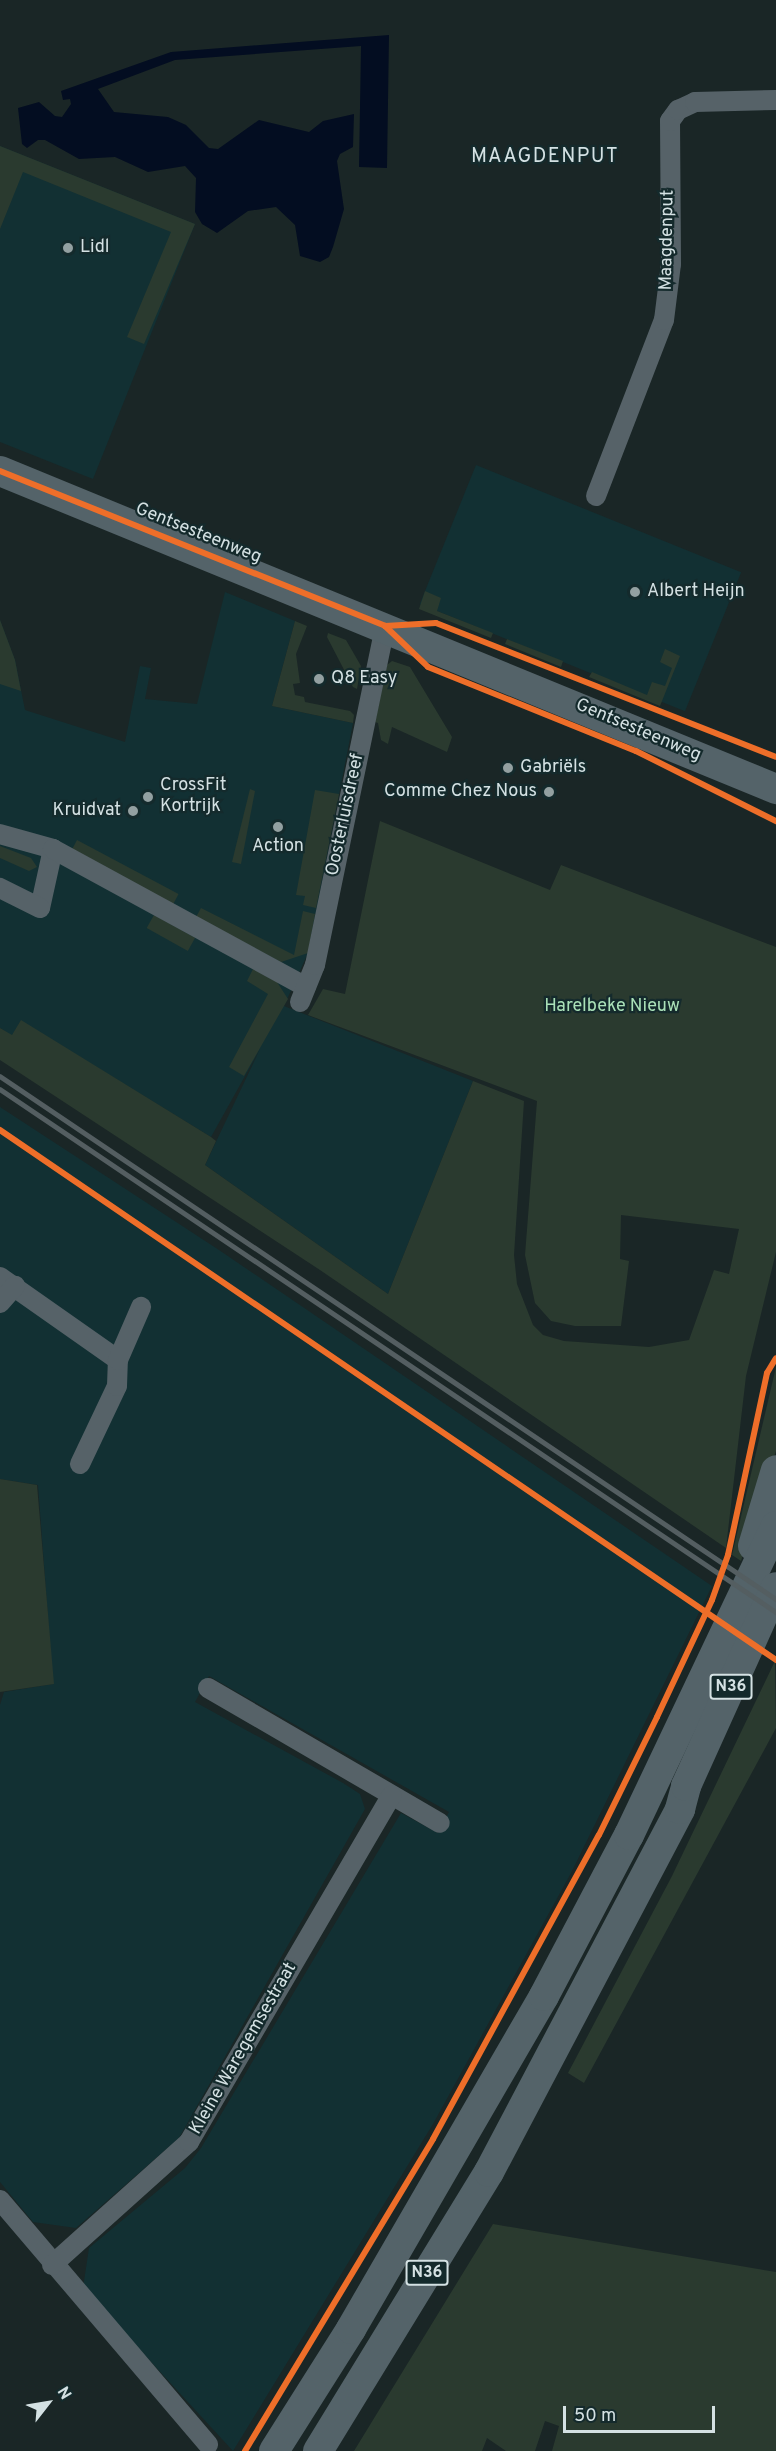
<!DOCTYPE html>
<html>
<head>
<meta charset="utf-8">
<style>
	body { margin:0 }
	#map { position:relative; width:776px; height:2451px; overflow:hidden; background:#1a2626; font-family:Overpass,sans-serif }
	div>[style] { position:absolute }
	.built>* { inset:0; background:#123033; transform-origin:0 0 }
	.green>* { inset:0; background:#2a3a2f; transform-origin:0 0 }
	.water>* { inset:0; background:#030d21 }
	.minor>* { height:20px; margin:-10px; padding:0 10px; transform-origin:10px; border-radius:10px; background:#566268 }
	.primary>* { height:30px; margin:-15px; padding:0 15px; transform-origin:15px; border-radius:15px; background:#546369 }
	.rail>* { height:4.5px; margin:-2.25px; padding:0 2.25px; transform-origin:2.25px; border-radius:2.25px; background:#545e61 }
	.cycleway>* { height:6px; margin:-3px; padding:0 3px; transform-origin:3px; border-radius:3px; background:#ee6e29 }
	.dots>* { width:16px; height:16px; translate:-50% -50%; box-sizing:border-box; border:3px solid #142a2c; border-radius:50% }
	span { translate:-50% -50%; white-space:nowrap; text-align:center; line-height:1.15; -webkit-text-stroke:4.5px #142a2c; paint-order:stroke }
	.shield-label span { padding:2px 4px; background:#142a2c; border:2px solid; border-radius:4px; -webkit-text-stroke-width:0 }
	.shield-label { font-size:16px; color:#d4e1e3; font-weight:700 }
	.street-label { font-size:18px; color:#d4e1e3 }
	.poi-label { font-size:18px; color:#d4e1e3 }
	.left { translate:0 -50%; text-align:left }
	.right { translate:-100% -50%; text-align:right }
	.park-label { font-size:18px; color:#aae1b8 }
	.neighbourhood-label { font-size:20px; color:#d4e1e3; letter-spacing:1.5px }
	.north { position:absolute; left:18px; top:2373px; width:60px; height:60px; -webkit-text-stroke:4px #142a2c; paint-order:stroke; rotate:59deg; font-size:16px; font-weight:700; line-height:24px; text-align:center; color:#d4e1e3 }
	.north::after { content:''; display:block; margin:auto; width:21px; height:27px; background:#d4e1e3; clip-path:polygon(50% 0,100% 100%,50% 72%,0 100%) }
	.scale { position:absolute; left:563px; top:2406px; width:152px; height:27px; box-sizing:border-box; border:3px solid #d4e1e3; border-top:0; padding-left:8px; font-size:18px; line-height:21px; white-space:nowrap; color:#d4e1e3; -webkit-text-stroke:4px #142a2c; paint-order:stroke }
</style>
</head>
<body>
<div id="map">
	<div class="built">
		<div style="clip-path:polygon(0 146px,195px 224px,93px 479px,0 442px)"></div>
		<div style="left:476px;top:465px;width:286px;height:150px;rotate:22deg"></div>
		<div style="clip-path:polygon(225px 592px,295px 621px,272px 706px,353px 723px,308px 953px,284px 1006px,473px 1081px,388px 1294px,205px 1165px,260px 1049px,211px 1137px,21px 1021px,12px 1036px,0 1028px,0 620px,15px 660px,25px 710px,125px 742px,140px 666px,151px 668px,145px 699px,197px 704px)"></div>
		<div style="clip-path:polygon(0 1107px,219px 1250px,712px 1586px,571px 1873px,433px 2124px,233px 2451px,83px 2288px,89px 2248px,185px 2168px,201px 2148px,401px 1813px,438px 1833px,449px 1812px,209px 1676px,195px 1702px,343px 1783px,360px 1794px,365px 1809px,179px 2138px,76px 2228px,33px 2222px,0 2182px,0 1705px,4px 1692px,53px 1684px,38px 1485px,0 1479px)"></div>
	</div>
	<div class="green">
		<div style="clip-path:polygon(0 146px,195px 224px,144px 344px,127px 337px,171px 232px,23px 172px,0 229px)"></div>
		<div style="clip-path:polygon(425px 591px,441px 598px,437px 611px,493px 633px,491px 638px,419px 609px)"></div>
		<div style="clip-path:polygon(0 620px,15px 660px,21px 691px,0 684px)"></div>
		<div style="clip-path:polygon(295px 621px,307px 626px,296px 654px,300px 683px,293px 684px,295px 695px,304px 697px,305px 702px,350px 711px,354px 715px,353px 723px,272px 706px)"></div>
		<div style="clip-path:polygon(328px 633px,346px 640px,361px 666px,357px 689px,353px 687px,327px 637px)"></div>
		<div style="clip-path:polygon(507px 639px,563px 661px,561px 667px,505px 644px)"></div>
		<div style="clip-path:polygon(665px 649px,680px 656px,660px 706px,589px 677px,592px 672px,647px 695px,652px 682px,665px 686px,672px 668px,660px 662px)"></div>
		<div style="clip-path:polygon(392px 661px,410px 667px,452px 737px,447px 752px,392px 727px,388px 744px,381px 740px,378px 723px,375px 722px,387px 665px)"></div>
		<div style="clip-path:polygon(250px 789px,255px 791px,241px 864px,232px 862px)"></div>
		<div style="clip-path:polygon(315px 790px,339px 794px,316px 908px,303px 905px,305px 896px,296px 895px)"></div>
		<div style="clip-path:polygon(380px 821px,550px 890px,561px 865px,776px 947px,776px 1252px,746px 1376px,726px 1548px,320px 1270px,0 1060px,0 1028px,12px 1035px,21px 1020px,211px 1137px,216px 1141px,205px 1165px,388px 1294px,473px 1081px,524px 1101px,514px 1255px,517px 1284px,533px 1325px,543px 1335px,564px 1341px,649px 1347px,689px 1340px,714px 1270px,729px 1274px,739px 1229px,621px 1215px,620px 1259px,629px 1261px,621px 1326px,575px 1326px,551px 1321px,535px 1303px,525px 1255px,537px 1101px,308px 1015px,323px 989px,345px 994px)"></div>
		<div style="left:77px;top:840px;width:115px;height:13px;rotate:28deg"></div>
		<div style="clip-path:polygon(0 846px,31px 858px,37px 867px,29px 871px,0 858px)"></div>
		<div style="clip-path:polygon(201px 908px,294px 955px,303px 911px,315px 914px,308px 953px,281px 962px,196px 917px)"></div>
		<div style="left:154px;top:915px;width:47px;height:15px;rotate:29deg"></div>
		<div style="clip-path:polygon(253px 969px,277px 982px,288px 999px,244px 1076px,229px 1067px,268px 994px,247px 981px)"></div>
		<div style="clip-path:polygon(776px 1367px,776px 1451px,741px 1561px,732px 1555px)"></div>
		<div style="clip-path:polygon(0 1479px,37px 1485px,54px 1684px,0 1692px)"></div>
		<div style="clip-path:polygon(775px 1661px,776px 1728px,584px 2083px,568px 2073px,672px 1876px)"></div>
		<div style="clip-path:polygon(493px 2224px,776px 2272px,776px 2451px,552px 2451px,559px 2426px,545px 2421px,535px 2451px,506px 2451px,487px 2438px,482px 2451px,354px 2451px)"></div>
	</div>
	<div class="water">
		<div style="clip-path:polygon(389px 35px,387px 168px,359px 167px,361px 46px,175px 60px,98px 89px,114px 112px,168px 117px,186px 125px,209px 148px,218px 149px,259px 120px,309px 132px,323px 121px,354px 114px,353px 147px,340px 154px,337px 161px,344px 209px,333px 247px,329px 257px,320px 262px,300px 256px,295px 225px,276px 207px,248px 211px,217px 233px,202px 224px,195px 212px,196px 178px,185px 166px,148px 172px,115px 157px,79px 159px,45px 140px,38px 140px,27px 148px,22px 144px,18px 108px,39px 102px,55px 116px,62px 117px,71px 104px,70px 99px,63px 100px,61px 91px,171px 52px)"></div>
	</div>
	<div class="minor">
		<div style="left:596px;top:496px;width:189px;rotate:-68.9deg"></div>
		<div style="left:664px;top:320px;width:56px;rotate:-82.9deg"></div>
		<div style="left:671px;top:264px;width:143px;rotate:-90.4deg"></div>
		<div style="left:670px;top:121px;width:14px;rotate:-54deg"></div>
		<div style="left:678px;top:110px;width:19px;rotate:-25deg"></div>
		<div style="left:695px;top:102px;width:81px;rotate:-1.4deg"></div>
		<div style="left:0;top:834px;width:55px;rotate:15.8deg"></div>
		<div style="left:53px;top:849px;width:60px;rotate:102.4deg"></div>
		<div style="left:40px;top:908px;width:45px;rotate:-153.4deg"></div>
		<div style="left:53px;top:849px;width:288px;rotate:28.6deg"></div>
		<div style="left:300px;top:1002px;width:40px;rotate:-68deg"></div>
		<div style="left:315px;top:965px;width:346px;rotate:-78.3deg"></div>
		<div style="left:0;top:1277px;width:144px;rotate:35.1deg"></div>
		<div style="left:0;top:1303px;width:23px;rotate:-49deg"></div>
		<div style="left:80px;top:1464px;width:86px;rotate:-64.6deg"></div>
		<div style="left:117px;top:1386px;width:26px;rotate:-88deg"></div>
		<div style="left:118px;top:1360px;width:58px;rotate:-66.5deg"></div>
		<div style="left:208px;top:1688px;width:268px;rotate:30.2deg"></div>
		<div style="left:0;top:2200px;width:321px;rotate:49.6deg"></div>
		<div style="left:52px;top:2265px;width:184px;rotate:-41.9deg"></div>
		<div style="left:189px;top:2142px;width:401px;rotate:-59.7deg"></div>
	</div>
	<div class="primary">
		<div style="left:0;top:471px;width:839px;rotate:22.28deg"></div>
		<div style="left:753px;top:1546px;width:79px;rotate:-73.2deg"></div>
		<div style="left:274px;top:2451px;width:144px;rotate:-57.7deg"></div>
		<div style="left:351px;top:2329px;width:385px;rotate:-59.9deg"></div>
		<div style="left:544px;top:1996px;width:182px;rotate:-62.2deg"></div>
		<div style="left:629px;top:1835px;width:342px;rotate:-64.6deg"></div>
		<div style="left:318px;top:2451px;width:327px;rotate:-58.5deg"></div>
		<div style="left:489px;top:2172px;width:410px;rotate:-62.2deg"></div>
		<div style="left:680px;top:1809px;width:24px;rotate:-75deg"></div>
		<div style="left:686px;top:1786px;width:218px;rotate:-65.7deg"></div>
	</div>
	<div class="rail">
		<div style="left:0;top:1076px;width:936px;rotate:33.98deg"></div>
		<div style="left:0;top:1089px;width:936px;rotate:33.98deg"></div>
	</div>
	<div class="cycleway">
		<div style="left:0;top:471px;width:415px;rotate:21.9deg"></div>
		<div style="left:385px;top:626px;width:59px;rotate:43.6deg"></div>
		<div style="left:428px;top:667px;width:224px;rotate:22deg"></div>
		<div style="left:636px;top:751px;width:157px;rotate:26.6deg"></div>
		<div style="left:385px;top:626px;width:51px;rotate:-3.4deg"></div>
		<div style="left:436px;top:623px;width:365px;rotate:21.5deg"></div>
		<div style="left:0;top:1130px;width:940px;rotate:34.33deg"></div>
		<div style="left:245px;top:2451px;width:364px;rotate:-58.9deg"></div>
		<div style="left:433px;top:2139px;width:346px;rotate:-61.4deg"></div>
		<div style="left:599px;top:1835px;width:131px;rotate:-63.8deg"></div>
		<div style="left:657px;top:1717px;width:129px;rotate:-64.8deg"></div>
		<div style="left:712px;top:1600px;width:48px;rotate:-70.4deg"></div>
		<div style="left:728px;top:1555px;width:186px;rotate:-77.9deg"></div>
		<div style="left:767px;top:1373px;width:17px;rotate:-59deg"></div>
	</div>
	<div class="dots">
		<div style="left:68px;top:248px;background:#93a0a1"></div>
		<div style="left:635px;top:592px;background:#93a0a1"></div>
		<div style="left:319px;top:679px;background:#93a0a1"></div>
		<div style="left:508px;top:768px;background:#93a0a1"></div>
		<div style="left:549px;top:792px;background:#93a0a1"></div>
		<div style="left:148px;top:797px;background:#93a0a1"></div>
		<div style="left:133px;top:811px;background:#93a0a1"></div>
		<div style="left:278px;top:827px;background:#93a0a1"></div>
	</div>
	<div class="shield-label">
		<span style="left:731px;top:1687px">N36</span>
		<span style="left:427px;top:2273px">N36</span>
	</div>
	<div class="street-label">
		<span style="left:668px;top:240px;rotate:-89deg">Maagdenput</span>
		<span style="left:198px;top:534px;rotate:22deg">Gentsesteenweg</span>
		<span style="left:638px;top:731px;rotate:23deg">Gentsesteenweg</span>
		<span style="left:346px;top:815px;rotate:-78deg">Oosterluisdreef</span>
		<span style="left:244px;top:2049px;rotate:-60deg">Kleine Waregemsestraat</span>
	</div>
	<div class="poi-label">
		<span class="left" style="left:80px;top:248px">Lidl</span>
		<span class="left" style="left:647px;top:592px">Albert Heijn</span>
		<span class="left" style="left:331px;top:679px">Q8 Easy</span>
		<span class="left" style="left:520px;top:768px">Gabriëls</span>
		<span class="left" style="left:160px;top:797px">CrossFit<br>Kortrijk</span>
		<span class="right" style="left:537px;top:792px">Comme Chez Nous</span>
		<span class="right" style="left:121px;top:811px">Kruidvat</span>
		<span style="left:278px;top:847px">Action</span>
	</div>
	<div class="park-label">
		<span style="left:612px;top:1007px">Harelbeke Nieuw</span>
	</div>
	<div class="neighbourhood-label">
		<span style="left:545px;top:157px">MAAGDENPUT</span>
	</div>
	<div class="north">N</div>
	<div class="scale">50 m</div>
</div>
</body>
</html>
